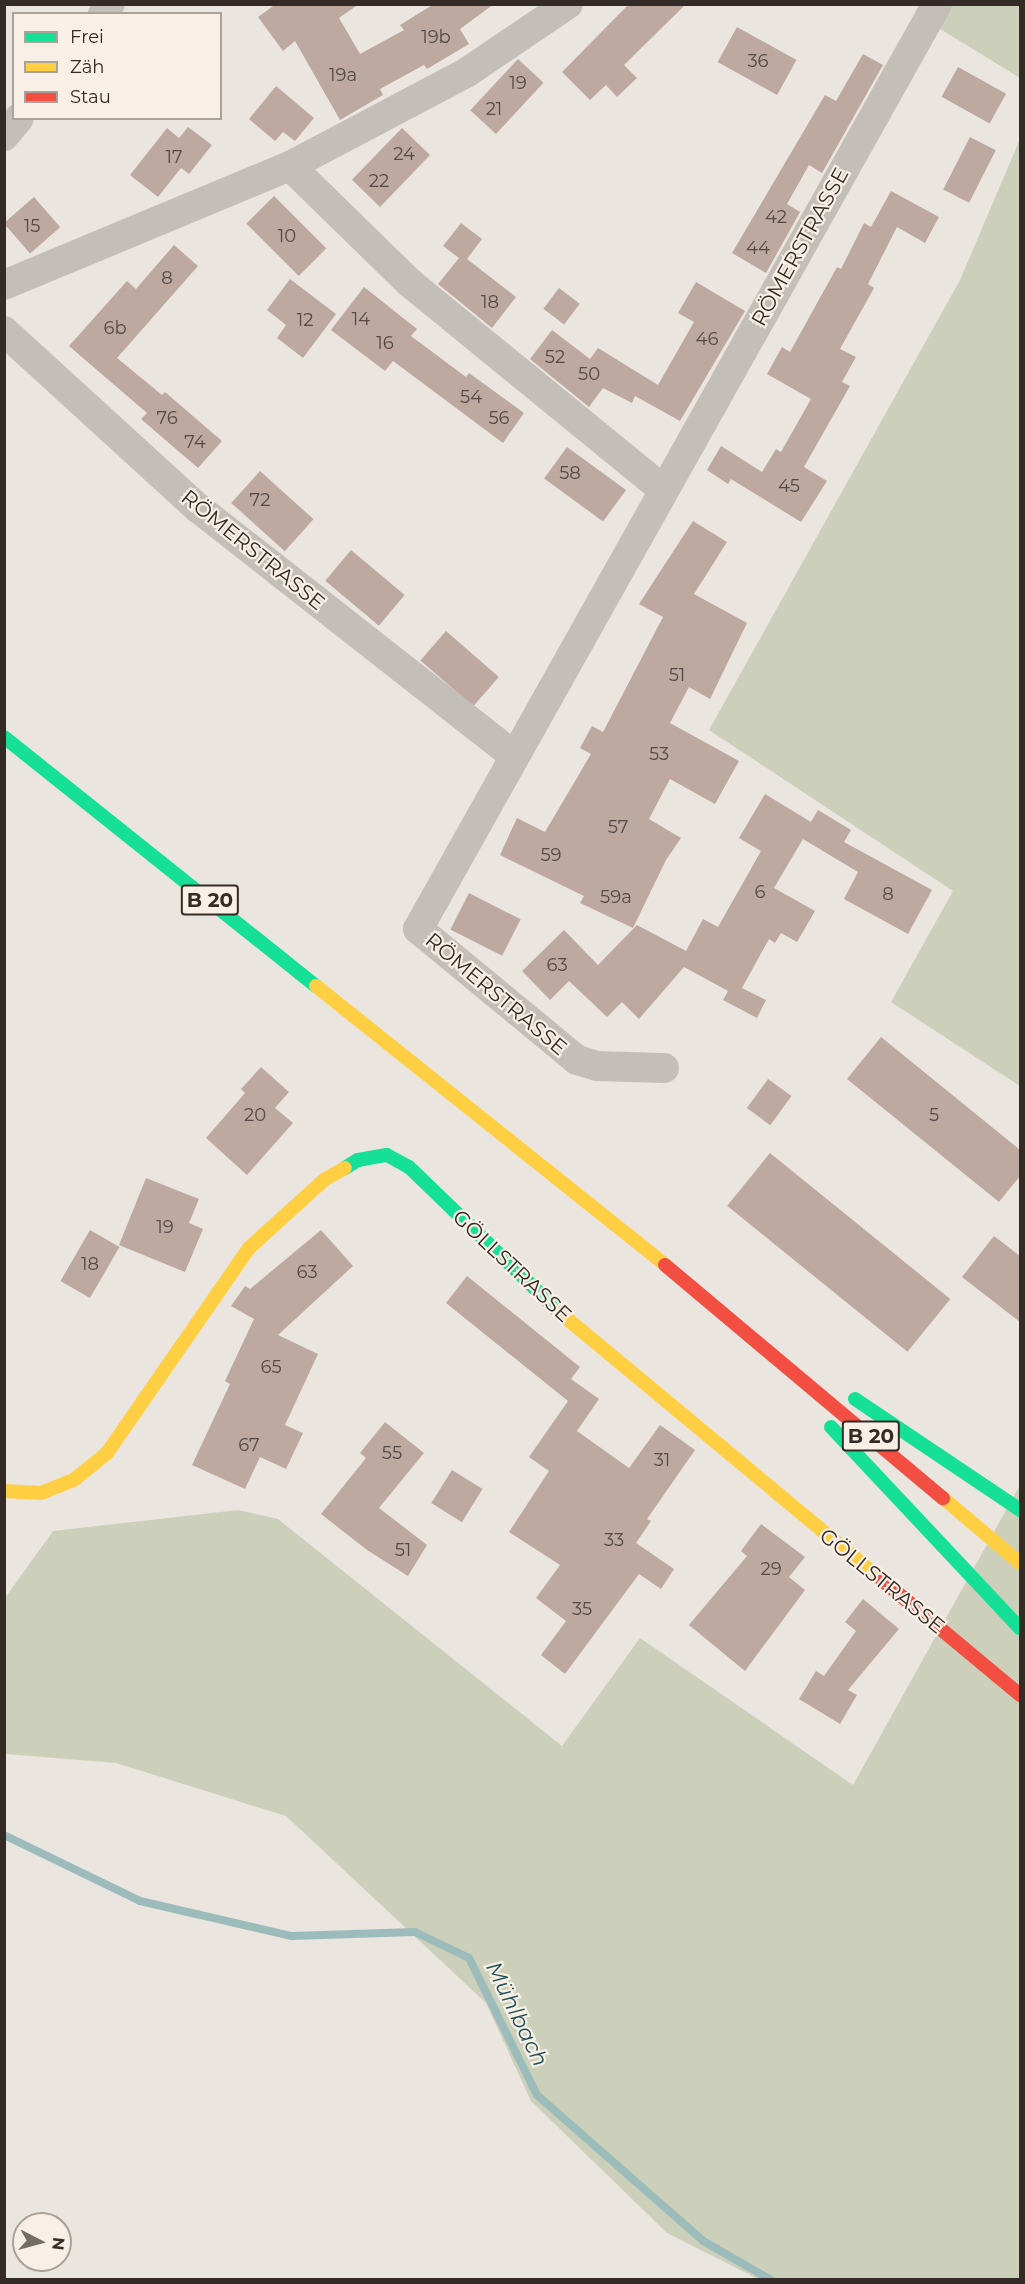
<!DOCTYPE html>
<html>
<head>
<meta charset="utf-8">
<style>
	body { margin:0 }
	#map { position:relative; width:1025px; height:2284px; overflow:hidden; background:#ebe5df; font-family:Montserrat,sans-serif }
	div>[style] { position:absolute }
	.green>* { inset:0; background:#ccd0ba }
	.stream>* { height:8px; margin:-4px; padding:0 4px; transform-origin:4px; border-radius:4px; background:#9cbcbb }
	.building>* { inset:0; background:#bea9a1; transform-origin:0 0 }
	.street>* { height:30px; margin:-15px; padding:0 15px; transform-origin:15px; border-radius:15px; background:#c4beb9 }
	.fast>* { height:14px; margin:-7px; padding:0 7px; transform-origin:7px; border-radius:7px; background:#16e098 }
	.slow>* { height:14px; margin:-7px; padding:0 7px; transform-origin:7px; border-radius:7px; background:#ffcf43 }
	.jam>* { height:14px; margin:-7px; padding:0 7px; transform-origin:7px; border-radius:7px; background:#f24e42 }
	span { translate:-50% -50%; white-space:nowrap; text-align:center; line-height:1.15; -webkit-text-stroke:4.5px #f8f0e6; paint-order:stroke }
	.number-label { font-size:18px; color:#564a46 }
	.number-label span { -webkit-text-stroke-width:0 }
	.shield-label span { padding:2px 4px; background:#f8f0e6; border:2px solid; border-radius:4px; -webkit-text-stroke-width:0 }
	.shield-label { font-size:20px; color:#342b27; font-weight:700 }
	.street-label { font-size:21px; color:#342b27 }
	.water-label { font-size:22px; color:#1e5254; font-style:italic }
	.frame { position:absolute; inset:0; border:6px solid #342b27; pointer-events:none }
	.legend { position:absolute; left:12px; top:12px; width:210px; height:108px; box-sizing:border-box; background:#f8f0e6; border:2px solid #aaa19a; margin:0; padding:8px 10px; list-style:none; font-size:18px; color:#342b27 }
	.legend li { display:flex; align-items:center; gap:12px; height:30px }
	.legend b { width:30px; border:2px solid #aaa19a }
	.north { position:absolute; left:12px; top:2212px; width:60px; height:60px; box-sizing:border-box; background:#f8f0e6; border:2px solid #aaa19a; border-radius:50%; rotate:96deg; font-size:16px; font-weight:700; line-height:24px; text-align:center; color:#342b27 }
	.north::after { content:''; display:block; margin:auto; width:21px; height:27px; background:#746c67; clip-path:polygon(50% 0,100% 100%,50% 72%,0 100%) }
</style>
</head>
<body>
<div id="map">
	<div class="green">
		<div style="clip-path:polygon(942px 5px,1020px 5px,1020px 78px,932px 24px)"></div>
		<div style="clip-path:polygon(1020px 139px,1020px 1086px,891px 1002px,953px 891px,709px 730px,960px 280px)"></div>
		<div style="clip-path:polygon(1020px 1485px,1020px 2279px,758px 2279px,667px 2233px,531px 2101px,486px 2003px,286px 1816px,116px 1763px,5px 1754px,5px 1598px,53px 1531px,238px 1510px,278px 1519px,562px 1746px,640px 1638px,853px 1785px)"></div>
	</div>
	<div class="stream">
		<div style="left:4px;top:1835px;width:151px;rotate:25.9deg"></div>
		<div style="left:140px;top:1901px;width:156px;rotate:13deg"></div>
		<div style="left:292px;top:1936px;width:123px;rotate:-1.9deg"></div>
		<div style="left:415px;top:1932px;width:60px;rotate:25.7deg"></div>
		<div style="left:469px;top:1958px;width:153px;rotate:63.6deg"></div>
		<div style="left:537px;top:2095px;width:221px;rotate:41.3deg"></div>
		<div style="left:703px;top:2241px;width:78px;rotate:29.8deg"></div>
	</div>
	<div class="building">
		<div style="clip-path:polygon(276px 4px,359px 4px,339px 18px,360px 54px,404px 30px,400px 25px,434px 4px,494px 4px,460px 29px,469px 44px,427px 69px,424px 65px,380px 89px,383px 95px,340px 120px,295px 41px,283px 51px,258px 17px)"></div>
		<div style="clip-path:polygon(629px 4px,686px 4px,624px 65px,637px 78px,617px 97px,606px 85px,590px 100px,562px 72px)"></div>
		<div style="left:737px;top:27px;width:68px;height:40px;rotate:29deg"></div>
		<div style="clip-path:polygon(863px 54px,883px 65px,822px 173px,809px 165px,787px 204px,800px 212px,766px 273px,732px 253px,825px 95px,836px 101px)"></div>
		<div style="left:518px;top:59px;width:35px;height:70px;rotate:43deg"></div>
		<div style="left:958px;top:67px;width:55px;height:34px;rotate:29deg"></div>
		<div style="clip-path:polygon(276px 86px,314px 118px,295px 141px,283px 132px,275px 141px,249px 119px)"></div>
		<div style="clip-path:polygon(188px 127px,212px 145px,189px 174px,181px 168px,158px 197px,130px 175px,167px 128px,179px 138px)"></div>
		<div style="left:402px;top:128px;width:39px;height:72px;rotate:44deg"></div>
		<div style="left:970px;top:137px;width:29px;height:59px;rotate:27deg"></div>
		<div style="clip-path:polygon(891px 191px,939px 217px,925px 243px,897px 227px,868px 284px,874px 288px,840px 349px,856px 357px,842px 382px,850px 386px,804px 467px,827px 481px,801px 522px,731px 479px,728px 484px,707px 470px,721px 446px,762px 472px,776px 449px,781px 452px,811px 399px,767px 374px,782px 347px,790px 352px,837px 267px,841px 269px,864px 223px,871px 227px)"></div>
		<div style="left:274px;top:196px;width:74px;height:39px;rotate:45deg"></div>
		<div style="left:34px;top:197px;width:40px;height:40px;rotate:49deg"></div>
		<div style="clip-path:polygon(461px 223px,482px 239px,467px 259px,516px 297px,492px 328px,438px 284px,459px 258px,443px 246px)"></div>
		<div style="clip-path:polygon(174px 245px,198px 266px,117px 358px,162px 395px,165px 392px,222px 441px,198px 468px,141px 419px,147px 413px,69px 346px,127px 281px,136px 289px)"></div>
		<div style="clip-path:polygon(290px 279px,336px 314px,303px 358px,277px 338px,286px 325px,267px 310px)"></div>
		<div style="clip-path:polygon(696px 282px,745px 311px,680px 421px,635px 396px,632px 403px,603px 388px,589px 407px,530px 359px,552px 330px,590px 359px,598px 348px,658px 385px,694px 322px,678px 313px)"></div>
		<div style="clip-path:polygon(364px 287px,417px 329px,411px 336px,466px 377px,469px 373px,524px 413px,503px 443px,393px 361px,385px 371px,331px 330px)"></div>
		<div style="left:559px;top:288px;width:26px;height:26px;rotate:37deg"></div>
		<div style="left:567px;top:447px;width:73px;height:39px;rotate:36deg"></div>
		<div style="left:260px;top:471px;width:72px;height:43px;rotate:42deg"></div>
		<div style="clip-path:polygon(693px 521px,727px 542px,694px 594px,747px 623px,710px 699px,689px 687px,670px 723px,739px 761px,715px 804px,670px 779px,649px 819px,681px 838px,666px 860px,633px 928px,580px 903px,584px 896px,500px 855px,517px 818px,545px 832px,591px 754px,580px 748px,592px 726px,603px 732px,663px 617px,639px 604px)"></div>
		<div style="left:351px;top:550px;width:70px;height:40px;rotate:40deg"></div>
		<div style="left:446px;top:631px;width:70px;height:39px;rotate:41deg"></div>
		<div style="clip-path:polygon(765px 794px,811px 822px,818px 810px,851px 830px,844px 842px,932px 890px,908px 934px,844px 899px,858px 872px,803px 839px,774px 888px,815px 911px,797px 942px,781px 933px,775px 943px,769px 939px,742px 988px,766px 1000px,757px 1018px,723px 1000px,728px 991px,684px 967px,639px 1019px,622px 1002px,607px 1017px,569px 981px,550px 1000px,522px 971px,564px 930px,598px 965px,637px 925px,686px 951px,703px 919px,718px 927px,761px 851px,739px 838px)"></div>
		<div style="left:469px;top:893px;width:58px;height:41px;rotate:27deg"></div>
		<div style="clip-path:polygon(881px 1037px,1020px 1150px,1020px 1176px,999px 1202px,847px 1079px)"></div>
		<div style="clip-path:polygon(261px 1067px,289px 1092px,275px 1108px,293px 1123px,247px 1175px,206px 1138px,245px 1093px,241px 1089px)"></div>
		<div style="left:768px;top:1079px;width:29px;height:36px;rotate:36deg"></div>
		<div style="left:770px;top:1153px;width:232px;height:68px;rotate:39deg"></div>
		<div style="clip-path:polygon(146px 1178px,199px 1199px,189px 1223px,203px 1229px,185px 1272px,119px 1245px)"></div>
		<div style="left:90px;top:1230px;width:34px;height:59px;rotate:30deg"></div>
		<div style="clip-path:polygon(321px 1230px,353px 1266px,278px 1335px,318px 1354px,285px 1425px,303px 1433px,286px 1469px,260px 1457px,245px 1489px,192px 1465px,230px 1384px,225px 1381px,254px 1319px,231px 1306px,245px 1286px,250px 1289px)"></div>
		<div style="clip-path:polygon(994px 1236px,1020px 1256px,1020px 1322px,962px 1277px)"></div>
		<div style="clip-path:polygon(467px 1276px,580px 1367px,571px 1379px,599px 1399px,577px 1431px,629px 1468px,660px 1425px,695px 1450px,647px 1519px,651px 1521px,636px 1543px,674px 1569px,661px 1589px,639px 1574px,565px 1674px,541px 1655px,566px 1621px,536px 1598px,560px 1565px,509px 1532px,549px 1471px,529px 1457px,568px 1401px,446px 1303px)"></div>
		<div style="clip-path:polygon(385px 1422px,424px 1453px,379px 1508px,427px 1545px,408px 1576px,367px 1550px,321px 1514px,366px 1458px,360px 1453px)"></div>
		<div style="left:452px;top:1470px;width:36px;height:39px;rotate:32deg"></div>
		<div style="clip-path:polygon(761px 1524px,805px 1557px,789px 1577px,805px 1590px,745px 1671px,689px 1625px,747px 1556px,741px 1551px)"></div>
		<div style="clip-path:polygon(863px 1599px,899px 1629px,848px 1690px,857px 1695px,840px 1724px,799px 1699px,816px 1671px,824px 1676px,856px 1631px,845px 1622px)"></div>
	</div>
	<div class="street">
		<div style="left:103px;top:14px;width:12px;rotate:-55deg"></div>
		<div style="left:4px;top:136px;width:23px;rotate:-50deg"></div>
		<div style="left:290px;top:166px;width:168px;rotate:44.3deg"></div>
		<div style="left:410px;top:283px;width:326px;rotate:39.2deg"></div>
		<div style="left:4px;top:285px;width:310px;rotate:-22.6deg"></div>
		<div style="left:290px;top:166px;width:199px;rotate:-27.9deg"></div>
		<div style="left:466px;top:73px;width:123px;rotate:-34.1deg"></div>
		<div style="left:4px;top:331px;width:263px;rotate:42.4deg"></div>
		<div style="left:198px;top:508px;width:400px;rotate:38.1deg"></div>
		<div style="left:664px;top:1068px;width:67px;rotate:-178.3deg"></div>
		<div style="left:597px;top:1066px;width:21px;rotate:-163deg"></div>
		<div style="left:577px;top:1060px;width:206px;rotate:-140.5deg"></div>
		<div style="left:418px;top:929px;width:1061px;rotate:-60.7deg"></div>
	</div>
	<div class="fast">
		<div style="left:4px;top:737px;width:399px;rotate:38.6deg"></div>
		<div style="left:345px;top:1168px;width:15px;rotate:-32deg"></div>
		<div style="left:358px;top:1160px;width:29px;rotate:-10deg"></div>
		<div style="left:387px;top:1155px;width:25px;rotate:29deg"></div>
		<div style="left:409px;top:1167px;width:209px;rotate:44deg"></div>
		<div style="left:855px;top:1399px;width:199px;rotate:33.9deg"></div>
		<div style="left:831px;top:1427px;width:276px;rotate:46.8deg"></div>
	</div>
	<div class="slow">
		<div style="left:316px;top:986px;width:447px;rotate:38.6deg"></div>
		<div style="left:559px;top:1312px;width:420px;rotate:39.7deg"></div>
		<div style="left:4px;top:1491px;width:37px;rotate:3deg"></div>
		<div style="left:41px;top:1493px;width:37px;rotate:-22deg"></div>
		<div style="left:75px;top:1479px;width:41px;rotate:-39.1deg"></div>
		<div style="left:107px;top:1453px;width:249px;rotate:-55.3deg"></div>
		<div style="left:249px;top:1248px;width:101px;rotate:-42.2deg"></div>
		<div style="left:324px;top:1180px;width:24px;rotate:-30deg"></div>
		<div style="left:943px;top:1498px;width:101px;rotate:40.2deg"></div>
	</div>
	<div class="jam">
		<div style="left:665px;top:1265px;width:363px;rotate:40deg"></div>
		<div style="left:882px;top:1580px;width:180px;rotate:39.8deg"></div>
	</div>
	<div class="number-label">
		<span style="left:436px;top:37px">19b</span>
		<span style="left:758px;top:61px">36</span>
		<span style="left:343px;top:75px">19a</span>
		<span style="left:518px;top:83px">19</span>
		<span style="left:494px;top:109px">21</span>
		<span style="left:404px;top:154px">24</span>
		<span style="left:174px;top:157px">17</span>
		<span style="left:379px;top:181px">22</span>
		<span style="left:776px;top:217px">42</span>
		<span style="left:32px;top:226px">15</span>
		<span style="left:287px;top:236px">10</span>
		<span style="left:758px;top:248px">44</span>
		<span style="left:167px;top:278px">8</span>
		<span style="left:490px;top:302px">18</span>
		<span style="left:361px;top:319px">14</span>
		<span style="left:305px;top:320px">12</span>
		<span style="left:115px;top:328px">6b</span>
		<span style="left:707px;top:339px">46</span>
		<span style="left:385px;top:343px">16</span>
		<span style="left:555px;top:357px">52</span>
		<span style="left:589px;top:374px">50</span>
		<span style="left:471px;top:397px">54</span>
		<span style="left:167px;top:418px">76</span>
		<span style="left:499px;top:418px">56</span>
		<span style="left:195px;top:442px">74</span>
		<span style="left:570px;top:473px">58</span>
		<span style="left:789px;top:486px">45</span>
		<span style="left:260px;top:500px">72</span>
		<span style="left:677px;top:675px">51</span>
		<span style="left:659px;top:754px">53</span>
		<span style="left:618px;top:827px">57</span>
		<span style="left:551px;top:855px">59</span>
		<span style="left:760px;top:892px">6</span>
		<span style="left:888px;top:894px">8</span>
		<span style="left:616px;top:897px">59a</span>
		<span style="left:557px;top:965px">63</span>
		<span style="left:255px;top:1115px">20</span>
		<span style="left:934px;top:1115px">5</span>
		<span style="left:165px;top:1227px">19</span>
		<span style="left:90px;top:1264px">18</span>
		<span style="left:307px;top:1272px">63</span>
		<span style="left:271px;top:1367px">65</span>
		<span style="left:249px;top:1445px">67</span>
		<span style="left:392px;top:1453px">55</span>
		<span style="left:662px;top:1460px">31</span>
		<span style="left:614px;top:1540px">33</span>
		<span style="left:403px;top:1550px">51</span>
		<span style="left:771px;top:1569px">29</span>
		<span style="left:582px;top:1609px">35</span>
	</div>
	<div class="shield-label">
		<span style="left:210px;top:900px">B 20</span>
		<span style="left:871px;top:1436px">B 20</span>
	</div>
	<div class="street-label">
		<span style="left:800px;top:247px;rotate:-61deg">RÖMERSTRASSE</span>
		<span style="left:253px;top:550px;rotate:39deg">RÖMERSTRASSE</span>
		<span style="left:496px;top:994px;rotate:40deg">RÖMERSTRASSE</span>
		<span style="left:512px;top:1266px;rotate:43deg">GÖLLSTRASSE</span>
		<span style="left:882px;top:1581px;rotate:39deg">GÖLLSTRASSE</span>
	</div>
	<div class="water-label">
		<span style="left:517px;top:2014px;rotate:64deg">Mühlbach</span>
	</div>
	<div class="frame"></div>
	<ul class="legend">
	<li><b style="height:8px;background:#16e098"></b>Frei</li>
	<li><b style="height:8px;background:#ffcf43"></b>Zäh</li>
	<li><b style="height:8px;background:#f24e42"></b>Stau</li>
	</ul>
	<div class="north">N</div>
</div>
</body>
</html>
